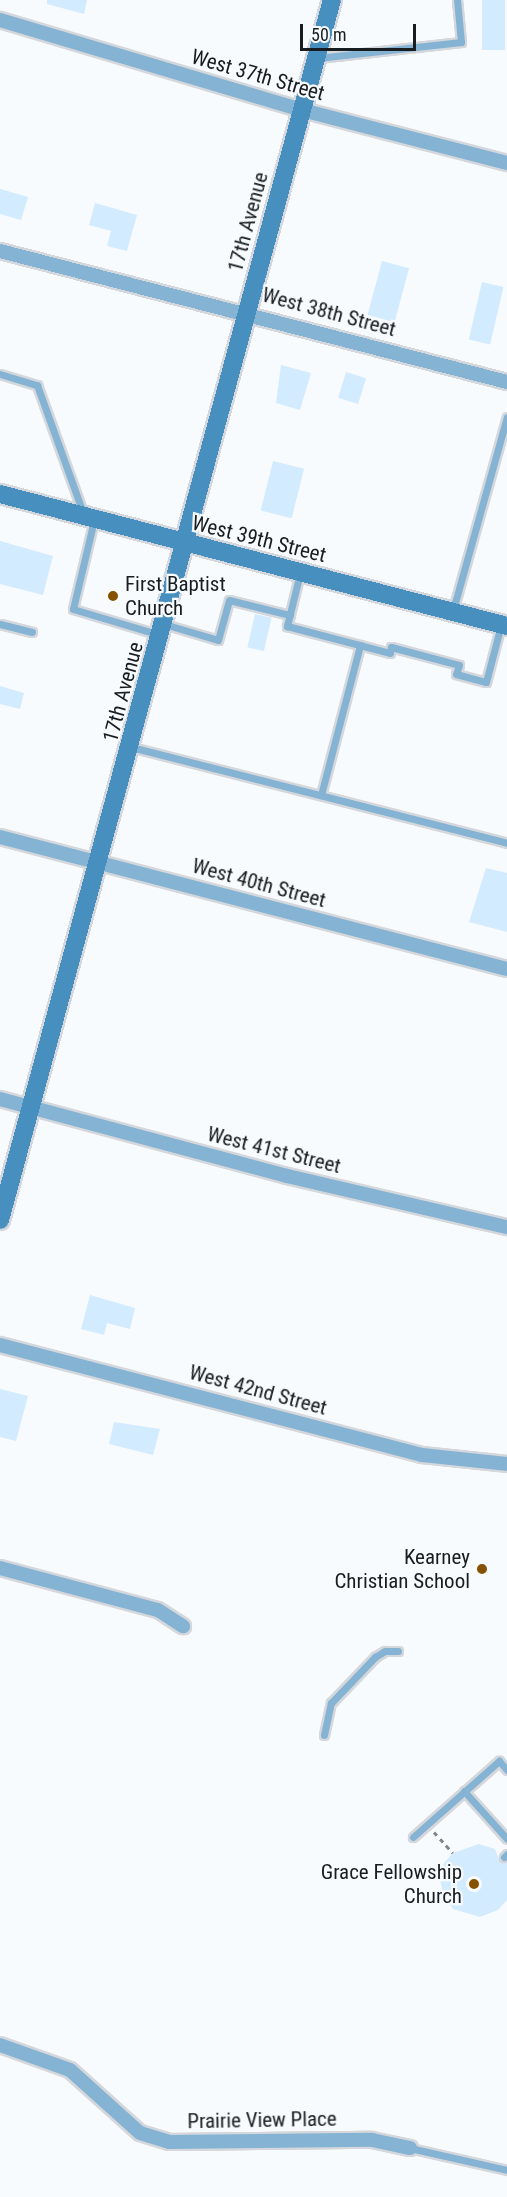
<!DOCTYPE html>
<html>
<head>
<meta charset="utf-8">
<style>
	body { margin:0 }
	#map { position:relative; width:507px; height:2197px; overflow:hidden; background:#f8fbfe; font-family:"Roboto Condensed",sans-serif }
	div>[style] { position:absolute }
	.building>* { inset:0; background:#d2ebfe; transform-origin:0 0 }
	.path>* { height:3px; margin-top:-1.5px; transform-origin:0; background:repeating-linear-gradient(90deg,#81868a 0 4.5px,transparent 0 9px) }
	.roads { filter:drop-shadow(2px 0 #d4d7db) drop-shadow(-2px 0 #d4d7db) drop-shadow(0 2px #d4d7db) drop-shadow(0 -2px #d4d7db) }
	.lane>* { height:7px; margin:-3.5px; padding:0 3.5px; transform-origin:3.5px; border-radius:3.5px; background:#85b3d4 }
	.street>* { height:14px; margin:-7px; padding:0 7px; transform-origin:7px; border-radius:7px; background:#85b3d4 }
	.secondary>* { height:18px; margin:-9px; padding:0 9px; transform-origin:9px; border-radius:9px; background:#468fbf }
	.dots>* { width:16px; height:16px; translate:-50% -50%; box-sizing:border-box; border:3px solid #f8fbfe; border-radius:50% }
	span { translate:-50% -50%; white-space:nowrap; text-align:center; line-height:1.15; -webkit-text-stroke:4.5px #f8fbfe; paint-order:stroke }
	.street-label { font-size:21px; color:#171d21 }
	.poi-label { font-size:21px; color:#171d21 }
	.left { translate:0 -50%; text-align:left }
	.right { translate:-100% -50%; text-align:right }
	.scale { position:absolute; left:300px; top:24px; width:116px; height:27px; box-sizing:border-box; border:3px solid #171d21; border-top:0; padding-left:8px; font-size:18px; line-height:21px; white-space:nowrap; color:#171d21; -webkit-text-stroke:4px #f8fbfe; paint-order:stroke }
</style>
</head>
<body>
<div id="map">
	<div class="building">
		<div style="clip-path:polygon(47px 0,87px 0,84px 14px,47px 4px)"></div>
		<div style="left:482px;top:0;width:23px;height:50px"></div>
		<div style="clip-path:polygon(0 189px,28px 197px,21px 220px,0 214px)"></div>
		<div style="clip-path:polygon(95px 203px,137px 215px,127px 251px,107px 246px,111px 231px,89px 225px)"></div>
		<div style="left:382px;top:261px;width:28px;height:56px;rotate:15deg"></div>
		<div style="left:482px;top:282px;width:22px;height:59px;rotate:13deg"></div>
		<div style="clip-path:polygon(281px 365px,311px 373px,300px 410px,276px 403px)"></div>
		<div style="left:346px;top:372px;width:21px;height:27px;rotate:17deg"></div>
		<div style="left:273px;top:461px;width:32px;height:51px;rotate:14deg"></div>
		<div style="clip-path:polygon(0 541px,53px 556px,43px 595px,0 584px)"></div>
		<div style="left:255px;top:614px;width:17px;height:34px;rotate:13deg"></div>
		<div style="clip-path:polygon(0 686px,24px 693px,20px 709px,0 704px)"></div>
		<div style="clip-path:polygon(486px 868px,507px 873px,507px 932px,469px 922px)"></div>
		<div style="clip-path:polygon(90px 1295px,135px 1308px,130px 1329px,107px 1323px,104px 1335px,81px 1329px)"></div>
		<div style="clip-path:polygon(0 1389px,28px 1396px,16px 1441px,0 1437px)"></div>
		<div style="clip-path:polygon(114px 1422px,160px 1429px,153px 1455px,109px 1444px)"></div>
		<div style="clip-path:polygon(479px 1844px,495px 1849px,500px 1861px,507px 1862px,507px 1900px,498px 1910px,480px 1917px,453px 1909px,444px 1896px,440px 1880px,444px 1863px,453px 1853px)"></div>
	</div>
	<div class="path">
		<div style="left:434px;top:1832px;width:28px;rotate:48deg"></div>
	</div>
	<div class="roads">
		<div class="lane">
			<div style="left:318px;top:58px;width:144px;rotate:-6.4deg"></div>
			<div style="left:461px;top:42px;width:42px;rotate:-95.4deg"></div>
			<div style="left:0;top:374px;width:39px;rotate:17deg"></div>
			<div style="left:37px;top:385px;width:136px;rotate:70.2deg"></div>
			<div style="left:94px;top:520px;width:91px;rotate:103.3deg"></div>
			<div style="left:73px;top:609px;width:88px;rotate:16.6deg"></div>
			<div style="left:300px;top:573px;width:55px;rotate:103.8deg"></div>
			<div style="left:287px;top:626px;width:106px;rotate:14.7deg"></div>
			<div style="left:390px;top:653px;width:6px;rotate:-81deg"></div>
			<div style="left:391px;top:647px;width:70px;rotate:14.8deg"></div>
			<div style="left:459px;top:665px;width:9px;rotate:108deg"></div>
			<div style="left:456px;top:674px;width:31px;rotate:15deg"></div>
			<div style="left:486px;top:682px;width:59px;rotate:-75.3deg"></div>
			<div style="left:453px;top:610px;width:200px;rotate:-74.4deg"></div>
			<div style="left:0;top:624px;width:33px;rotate:14deg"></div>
			<div style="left:164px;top:624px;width:56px;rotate:16.5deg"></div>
			<div style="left:218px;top:640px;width:41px;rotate:-74.6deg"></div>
			<div style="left:229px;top:600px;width:63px;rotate:13.8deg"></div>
			<div style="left:131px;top:747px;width:388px;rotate:14.3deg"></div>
			<div style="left:321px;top:795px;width:155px;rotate:-75.4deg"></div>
			<div style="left:324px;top:1735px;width:33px;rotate:-78deg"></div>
			<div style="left:331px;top:1703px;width:64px;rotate:-46.3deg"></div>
			<div style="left:375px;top:1657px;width:12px;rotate:-31deg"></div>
			<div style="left:385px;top:1651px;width:13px"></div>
			<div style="left:464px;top:1791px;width:64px;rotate:48.1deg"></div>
			<div style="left:413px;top:1837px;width:115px;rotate:-41.5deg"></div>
			<div style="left:499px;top:1761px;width:12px;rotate:48deg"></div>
			<div style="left:504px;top:1857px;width:4px;rotate:-45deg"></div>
			<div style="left:410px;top:2148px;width:99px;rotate:12.8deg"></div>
		</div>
		<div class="street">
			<div style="left:0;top:20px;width:315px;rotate:16.6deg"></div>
			<div style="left:302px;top:110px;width:212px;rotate:14.5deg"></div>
			<div style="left:0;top:251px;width:524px;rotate:14.49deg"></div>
			<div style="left:0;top:837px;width:524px;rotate:14.59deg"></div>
			<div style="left:0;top:1099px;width:297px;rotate:15deg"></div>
			<div style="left:287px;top:1176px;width:226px;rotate:13.1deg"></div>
			<div style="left:0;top:1345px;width:436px;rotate:14.6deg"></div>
			<div style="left:422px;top:1455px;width:85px;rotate:6deg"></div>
			<div style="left:0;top:1568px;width:163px;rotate:14.9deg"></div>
			<div style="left:158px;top:1610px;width:30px;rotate:33deg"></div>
			<div style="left:0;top:2045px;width:74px;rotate:19.7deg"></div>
			<div style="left:70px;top:2070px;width:94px;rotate:42deg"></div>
			<div style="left:140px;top:2133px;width:30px;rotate:17deg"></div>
			<div style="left:169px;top:2142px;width:203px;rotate:-0.6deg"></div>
			<div style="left:372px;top:2140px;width:39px;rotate:12deg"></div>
		</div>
		<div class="secondary">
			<div style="left:0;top:494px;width:524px;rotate:14.59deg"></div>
			<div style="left:0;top:1220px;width:1264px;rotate:-74.78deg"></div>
		</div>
	</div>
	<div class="dots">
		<div style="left:113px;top:596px;background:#865100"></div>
		<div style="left:482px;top:1569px;background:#865100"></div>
		<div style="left:474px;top:1884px;background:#865100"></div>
	</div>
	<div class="street-label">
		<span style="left:258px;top:75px;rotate:16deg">West 37th Street</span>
		<span style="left:248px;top:222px;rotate:-75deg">17th Avenue</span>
		<span style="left:329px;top:312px;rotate:15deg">West 38th Street</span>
		<span style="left:259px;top:539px;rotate:14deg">West 39th Street</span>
		<span style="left:123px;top:692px;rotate:-75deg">17th Avenue</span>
		<span style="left:259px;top:883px;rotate:15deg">West 40th Street</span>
		<span style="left:274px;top:1150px;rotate:14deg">West 41st Street</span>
		<span style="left:258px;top:1390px;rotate:15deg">West 42nd Street</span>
		<span style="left:262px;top:2120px;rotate:-1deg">Prairie View Place</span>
	</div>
	<div class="poi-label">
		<span class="left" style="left:125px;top:596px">First Baptist<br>Church</span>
		<span class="right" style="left:470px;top:1569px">Kearney<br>Christian School</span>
		<span class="right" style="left:462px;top:1884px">Grace Fellowship<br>Church</span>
	</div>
	<div class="scale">50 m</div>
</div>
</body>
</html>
